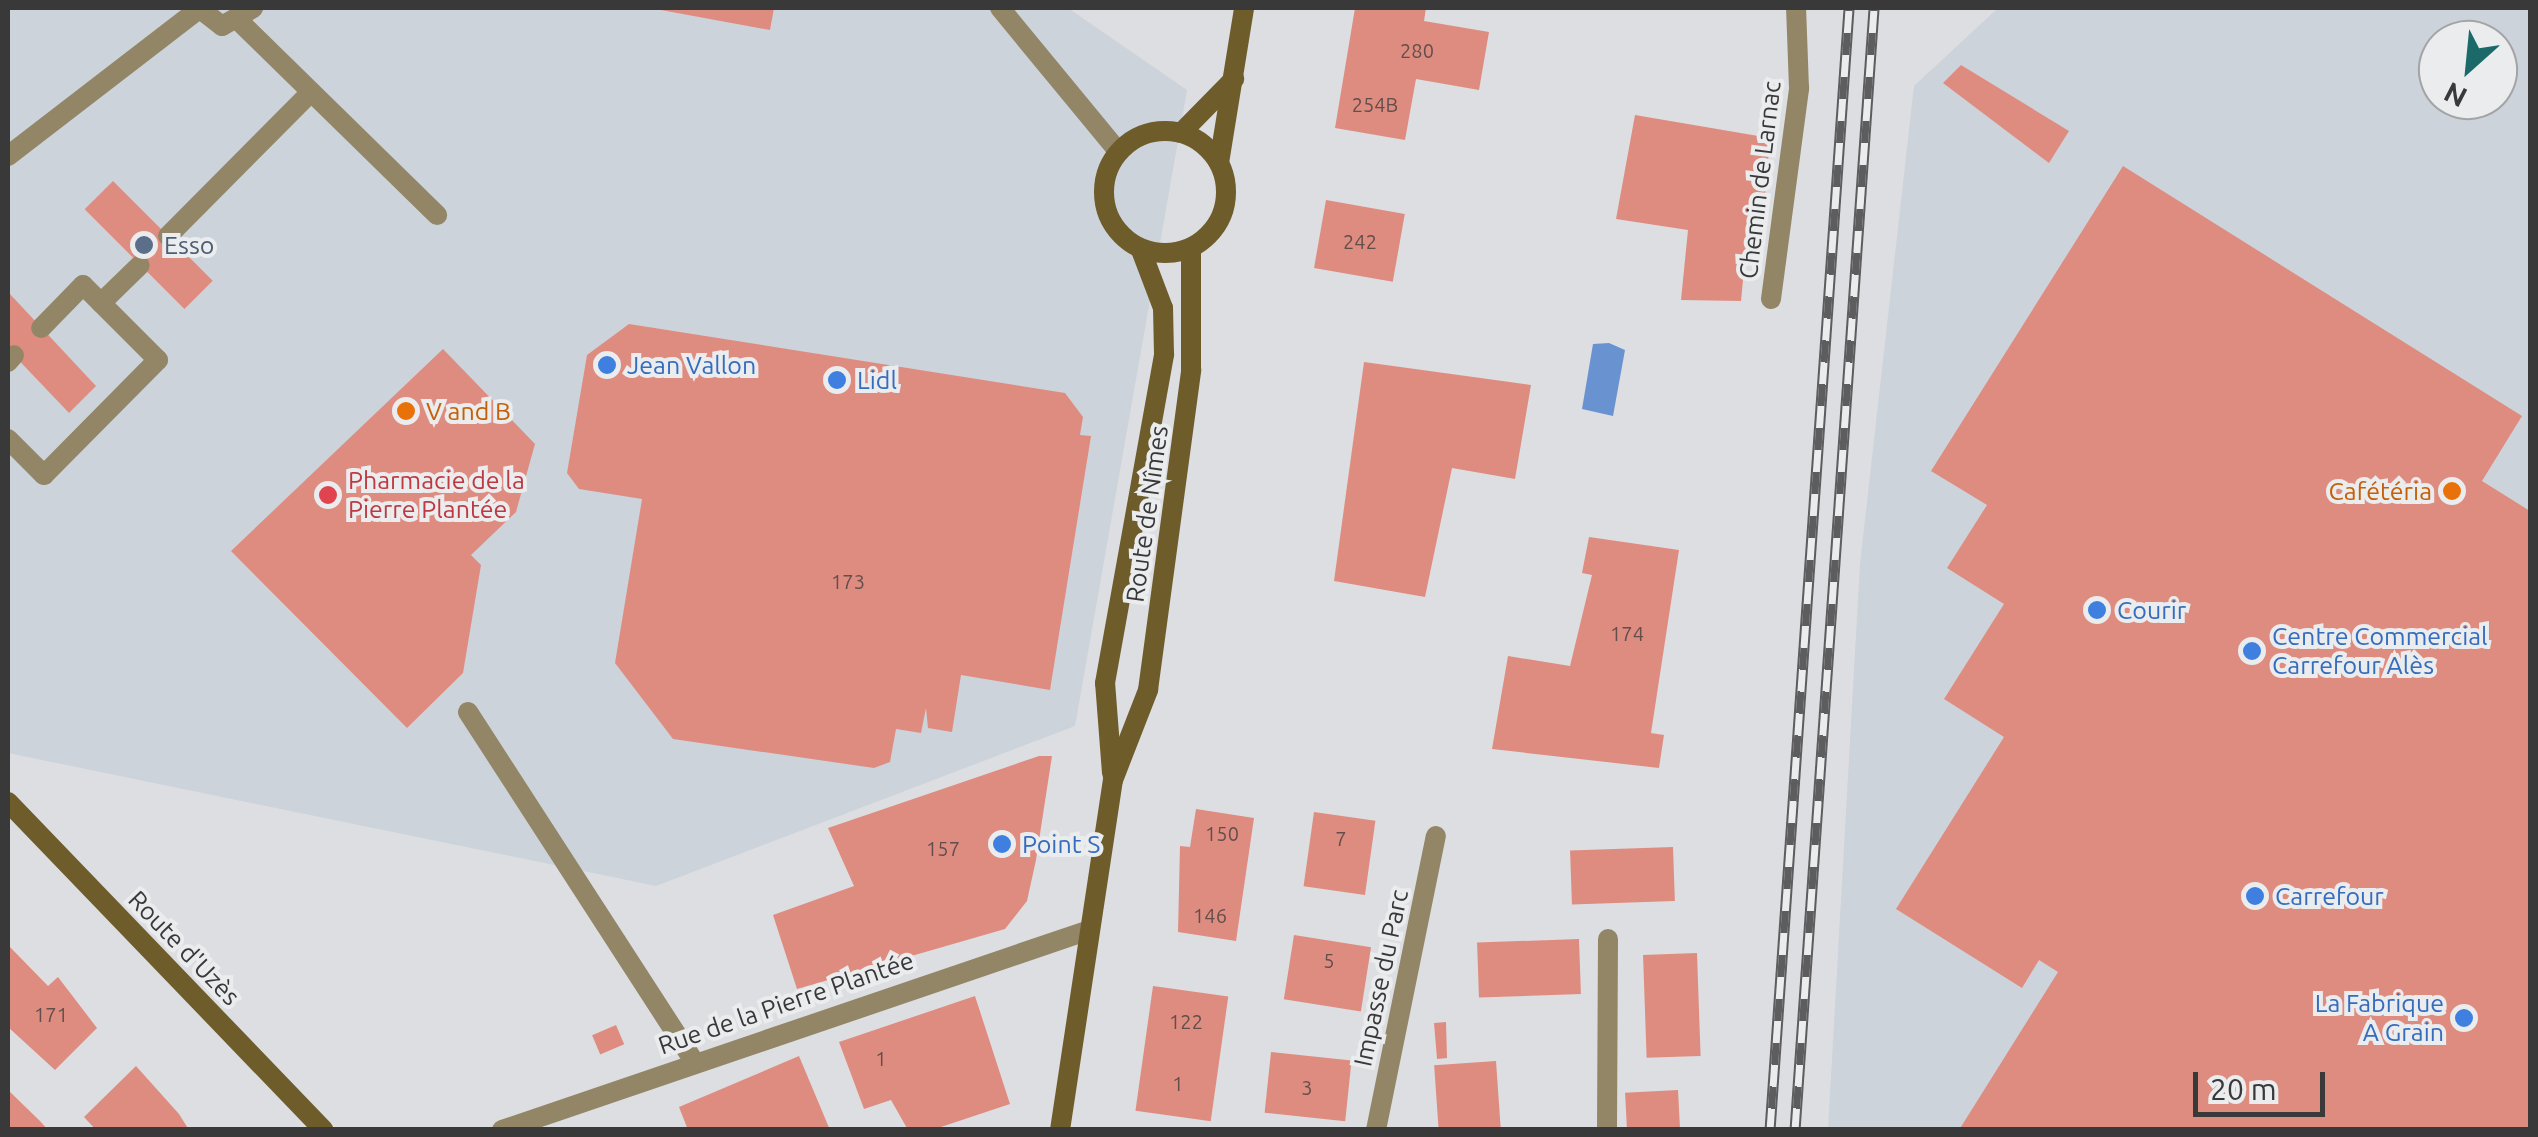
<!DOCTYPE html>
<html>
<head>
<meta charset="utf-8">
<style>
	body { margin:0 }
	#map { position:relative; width:2538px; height:1137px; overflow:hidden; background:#dddee1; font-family:Ubuntu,sans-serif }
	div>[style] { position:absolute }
	.built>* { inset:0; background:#ccd3db }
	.water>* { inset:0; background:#6992d1 }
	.building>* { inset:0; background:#df8c80; transform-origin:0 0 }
	.lane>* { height:20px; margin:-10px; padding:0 10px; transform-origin:10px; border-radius:10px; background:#928667 }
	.street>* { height:20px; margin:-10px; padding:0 10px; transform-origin:10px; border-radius:10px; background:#928667 }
	.secondary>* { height:20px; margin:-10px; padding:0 10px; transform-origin:10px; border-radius:10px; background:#6e5c2b }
	.secondary>.ring { margin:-10px; padding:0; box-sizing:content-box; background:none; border:20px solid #6e5c2b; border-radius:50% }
	.rail>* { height:11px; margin-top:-5.5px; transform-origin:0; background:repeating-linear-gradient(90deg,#eaecee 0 22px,#5d5d5f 0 44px); box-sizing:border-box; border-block:2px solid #5d5d5f }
	.dots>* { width:28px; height:28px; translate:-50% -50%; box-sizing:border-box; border:5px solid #eaecee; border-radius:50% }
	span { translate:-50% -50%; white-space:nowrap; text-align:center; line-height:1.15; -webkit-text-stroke:8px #eaecee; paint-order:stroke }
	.number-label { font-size:20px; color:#624e4c }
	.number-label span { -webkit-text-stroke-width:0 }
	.street-label { font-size:25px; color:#39393a }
	.service-label { font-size:25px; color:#4e5e75 }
	.left { translate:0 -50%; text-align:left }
	.shop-label { font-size:25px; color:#366cbe }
	.right { translate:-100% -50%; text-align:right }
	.food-label { font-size:25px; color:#c56008 }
	.health-label { font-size:25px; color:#be3a42 }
	.frame { position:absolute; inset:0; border:10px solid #39393a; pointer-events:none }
	.north { position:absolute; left:2418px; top:20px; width:100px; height:100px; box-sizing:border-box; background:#eaecee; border:2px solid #a3a4a6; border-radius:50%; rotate:207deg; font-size:28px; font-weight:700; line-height:40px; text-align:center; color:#39393a }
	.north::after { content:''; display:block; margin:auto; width:35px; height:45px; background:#1c696a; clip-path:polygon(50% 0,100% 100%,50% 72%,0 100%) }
	.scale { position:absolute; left:2193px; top:1072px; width:132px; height:45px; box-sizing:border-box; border:5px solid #39393a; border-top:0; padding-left:12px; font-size:30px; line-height:35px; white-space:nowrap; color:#39393a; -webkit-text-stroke:8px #eaecee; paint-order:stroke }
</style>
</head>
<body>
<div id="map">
	<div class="built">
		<div style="clip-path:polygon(8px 8px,1068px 8px,1187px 90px,1075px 726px,656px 886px,8px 753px)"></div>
		<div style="clip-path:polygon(evenodd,1998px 8px,2530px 8px,2530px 1129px,1828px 1130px,1860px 564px,1914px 86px,1998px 8px,2438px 40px,2498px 40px,2498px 100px,2438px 100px,2438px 40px)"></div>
	</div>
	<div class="water">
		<div style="clip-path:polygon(1609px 343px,1625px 350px,1613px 416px,1582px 409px,1593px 344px)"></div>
	</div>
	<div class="building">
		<div style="clip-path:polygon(650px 8px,774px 8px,770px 30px)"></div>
		<div style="clip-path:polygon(1355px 8px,1426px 8px,1424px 21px,1489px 32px,1479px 90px,1416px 79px,1405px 140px,1335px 128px)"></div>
		<div style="clip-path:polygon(1961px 65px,2069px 131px,2049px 163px,1943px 83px)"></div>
		<div style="clip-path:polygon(1635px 115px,1770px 138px,1761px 242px,1747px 239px,1741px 301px,1681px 300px,1688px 230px,1616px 219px)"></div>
		<div style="clip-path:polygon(2123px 166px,2522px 416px,2482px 481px,2530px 511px,2530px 1130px,1959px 1130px,2058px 972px,2039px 960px,2022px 988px,1896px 909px,2004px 737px,1944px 699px,2004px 604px,1947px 568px,1987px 505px,1931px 471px)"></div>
		<div style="left:113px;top:181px;width:141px;height:40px;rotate:45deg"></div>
		<div style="left:1326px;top:200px;width:80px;height:69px;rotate:10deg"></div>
		<div style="clip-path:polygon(8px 292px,96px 386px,69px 413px,8px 349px)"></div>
		<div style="clip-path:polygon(629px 324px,1065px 393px,1083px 417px,1080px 435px,1091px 436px,1050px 690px,961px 675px,952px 732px,928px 728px,926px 708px,921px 733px,896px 729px,890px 762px,874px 768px,673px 739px,615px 663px,642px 499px,579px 489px,567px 473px,587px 355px)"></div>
		<div style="clip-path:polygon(443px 349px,535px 444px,516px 512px,471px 555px,481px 565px,463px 673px,407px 728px,231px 551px)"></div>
		<div style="clip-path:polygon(1364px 362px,1531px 385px,1515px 479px,1452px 468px,1425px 597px,1334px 581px)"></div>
		<div style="clip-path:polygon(1589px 537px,1679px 550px,1651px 733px,1664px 735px,1659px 768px,1492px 749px,1508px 656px,1570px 666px,1592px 575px,1582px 573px)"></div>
		<div style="clip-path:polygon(1039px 756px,1052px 756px,1036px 860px,1027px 901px,1005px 929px,797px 989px,773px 915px,854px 886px,828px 828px)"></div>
		<div style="clip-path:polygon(1196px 809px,1254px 818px,1236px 941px,1178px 932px,1180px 846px,1190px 847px)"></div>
		<div style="left:1314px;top:812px;width:62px;height:75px;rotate:8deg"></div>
		<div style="left:1673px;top:847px;width:54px;height:103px;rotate:88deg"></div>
		<div style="left:1294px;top:935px;width:78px;height:65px;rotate:9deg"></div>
		<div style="left:1579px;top:939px;width:55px;height:102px;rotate:88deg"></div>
		<div style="clip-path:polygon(8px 945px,48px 986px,58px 977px,97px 1028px,55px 1070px,8px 1027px)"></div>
		<div style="left:1697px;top:953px;width:103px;height:54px;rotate:88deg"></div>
		<div style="left:1153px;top:986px;width:76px;height:126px;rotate:8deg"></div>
		<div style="clip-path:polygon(975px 996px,1010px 1104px,932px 1130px,908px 1130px,891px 1100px,864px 1109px,839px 1042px)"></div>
		<div style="clip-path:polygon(1446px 1022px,1447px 1058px,1437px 1059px,1434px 1023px)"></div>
		<div style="left:616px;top:1025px;width:21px;height:26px;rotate:67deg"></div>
		<div style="left:1271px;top:1052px;width:81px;height:61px;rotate:6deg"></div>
		<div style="clip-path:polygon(799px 1056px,830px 1130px,688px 1130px,679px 1107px)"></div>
		<div style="left:1496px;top:1061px;width:69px;height:62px;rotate:86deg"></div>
		<div style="clip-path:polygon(136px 1066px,179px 1114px,189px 1130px,96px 1130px,84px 1117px)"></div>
		<div style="clip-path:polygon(8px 1090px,40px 1121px,48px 1130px,8px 1130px)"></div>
		<div style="left:1678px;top:1090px;width:40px;height:53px;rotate:87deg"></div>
	</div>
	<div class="lane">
		<div style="left:199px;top:8px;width:29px;rotate:38deg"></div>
		<div style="left:222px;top:26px;width:36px;rotate:-30deg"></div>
		<div style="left:1000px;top:8px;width:185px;rotate:50.5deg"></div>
		<div style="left:240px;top:22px;width:276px;rotate:44.4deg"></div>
		<div style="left:8px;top:156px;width:241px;rotate:-37.6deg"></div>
		<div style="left:168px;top:236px;width:203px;rotate:-45.2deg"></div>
		<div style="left:101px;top:303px;width:54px;rotate:-44.3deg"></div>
		<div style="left:8px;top:362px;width:9px;rotate:-49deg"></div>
		<div style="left:8px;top:439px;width:51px;rotate:45deg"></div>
		<div style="left:44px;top:475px;width:162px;rotate:-45.3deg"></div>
		<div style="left:158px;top:360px;width:106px;rotate:-135deg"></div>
		<div style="left:83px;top:285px;width:60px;rotate:134.3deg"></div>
		<div style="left:468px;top:712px;width:417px;rotate:57.1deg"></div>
	</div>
	<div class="street">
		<div style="left:1771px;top:299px;width:213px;rotate:-82.4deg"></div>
		<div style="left:1799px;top:88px;width:80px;rotate:-92.1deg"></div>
		<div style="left:502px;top:1130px;width:620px;rotate:-18.81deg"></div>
		<div style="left:1376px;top:1130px;width:300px;rotate:-78.5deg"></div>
		<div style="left:1607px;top:1130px;width:191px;rotate:-89.7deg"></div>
	</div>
	<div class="secondary">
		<div class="ring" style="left:1104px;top:131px;width:102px;height:102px"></div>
		<div style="left:1181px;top:133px;width:76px;rotate:-45.5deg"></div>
		<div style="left:1219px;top:163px;width:157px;rotate:-80.8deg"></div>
		<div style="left:1112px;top:773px;width:90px;rotate:-94.4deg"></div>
		<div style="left:1105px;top:683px;width:334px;rotate:-79.8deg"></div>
		<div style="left:1164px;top:354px;width:46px;rotate:-91.2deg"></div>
		<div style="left:1163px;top:308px;width:62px;rotate:-110.8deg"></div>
		<div style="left:8px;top:802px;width:455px;rotate:46.1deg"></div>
		<div style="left:1060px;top:1130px;width:354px;rotate:-81.4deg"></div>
		<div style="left:1113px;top:780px;width:97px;rotate:-68.7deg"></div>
		<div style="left:1148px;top:690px;width:323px;rotate:-82.3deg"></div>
		<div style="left:1191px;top:370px;width:122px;rotate:-90deg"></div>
	</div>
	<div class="rail">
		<div style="left:1770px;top:1130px;width:1125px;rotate:-85.97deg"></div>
		<div style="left:1795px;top:1130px;width:1125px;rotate:-85.97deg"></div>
	</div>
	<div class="dots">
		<div style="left:144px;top:245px;background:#5c6f8a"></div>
		<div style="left:607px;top:365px;background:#3f7fe0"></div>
		<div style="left:837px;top:380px;background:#3f7fe0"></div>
		<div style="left:406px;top:411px;background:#e8710a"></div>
		<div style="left:2452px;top:491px;background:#e8710a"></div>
		<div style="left:328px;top:495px;background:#e0444e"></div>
		<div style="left:2097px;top:610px;background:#3f7fe0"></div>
		<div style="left:2252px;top:651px;background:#3f7fe0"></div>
		<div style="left:1002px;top:844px;background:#3f7fe0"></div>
		<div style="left:2255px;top:896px;background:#3f7fe0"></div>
		<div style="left:2464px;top:1018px;background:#3f7fe0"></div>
	</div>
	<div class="number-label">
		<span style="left:1417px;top:50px">280</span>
		<span style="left:1375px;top:104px">254B</span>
		<span style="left:1360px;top:241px">242</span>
		<span style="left:848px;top:581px">173</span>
		<span style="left:1627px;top:633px">174</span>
		<span style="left:1222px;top:833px">150</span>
		<span style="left:1341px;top:838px">7</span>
		<span style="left:943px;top:848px">157</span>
		<span style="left:1210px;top:915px">146</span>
		<span style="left:1329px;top:960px">5</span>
		<span style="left:51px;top:1014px">171</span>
		<span style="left:1186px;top:1021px">122</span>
		<span style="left:881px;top:1058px">1</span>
		<span style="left:1178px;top:1083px">1</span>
		<span style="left:1307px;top:1087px">3</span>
	</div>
	<div class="street-label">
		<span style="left:1760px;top:180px;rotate:-83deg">Chemin de Larnac</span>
		<span style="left:1147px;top:514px;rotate:-82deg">Route de Nîmes</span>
		<span style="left:184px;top:948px;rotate:46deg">Route d'Uzès</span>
		<span style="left:1381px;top:978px;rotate:-78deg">Impasse du Parc</span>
		<span style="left:786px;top:1003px;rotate:-19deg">Rue de la Pierre Plantée</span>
	</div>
	<div class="service-label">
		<span class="left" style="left:164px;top:245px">Esso</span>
	</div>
	<div class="shop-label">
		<span class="left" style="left:627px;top:365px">Jean Vallon</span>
		<span class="left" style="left:857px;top:380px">Lidl</span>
		<span class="left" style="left:2117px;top:610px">Courir</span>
		<span class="left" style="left:2272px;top:651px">Centre Commercial<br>Carrefour Alès</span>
		<span class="left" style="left:1022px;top:844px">Point S</span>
		<span class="left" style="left:2275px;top:896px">Carrefour</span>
		<span class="right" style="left:2444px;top:1018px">La Fabrique<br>A Grain</span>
	</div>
	<div class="food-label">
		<span class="left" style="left:426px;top:411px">V and B</span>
		<span class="right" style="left:2432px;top:491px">Cafétéria</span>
	</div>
	<div class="health-label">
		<span class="left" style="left:348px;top:495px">Pharmacie de la<br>Pierre Plantée</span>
	</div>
	<div class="frame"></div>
	<div class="north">N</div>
	<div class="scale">20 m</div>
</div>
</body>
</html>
